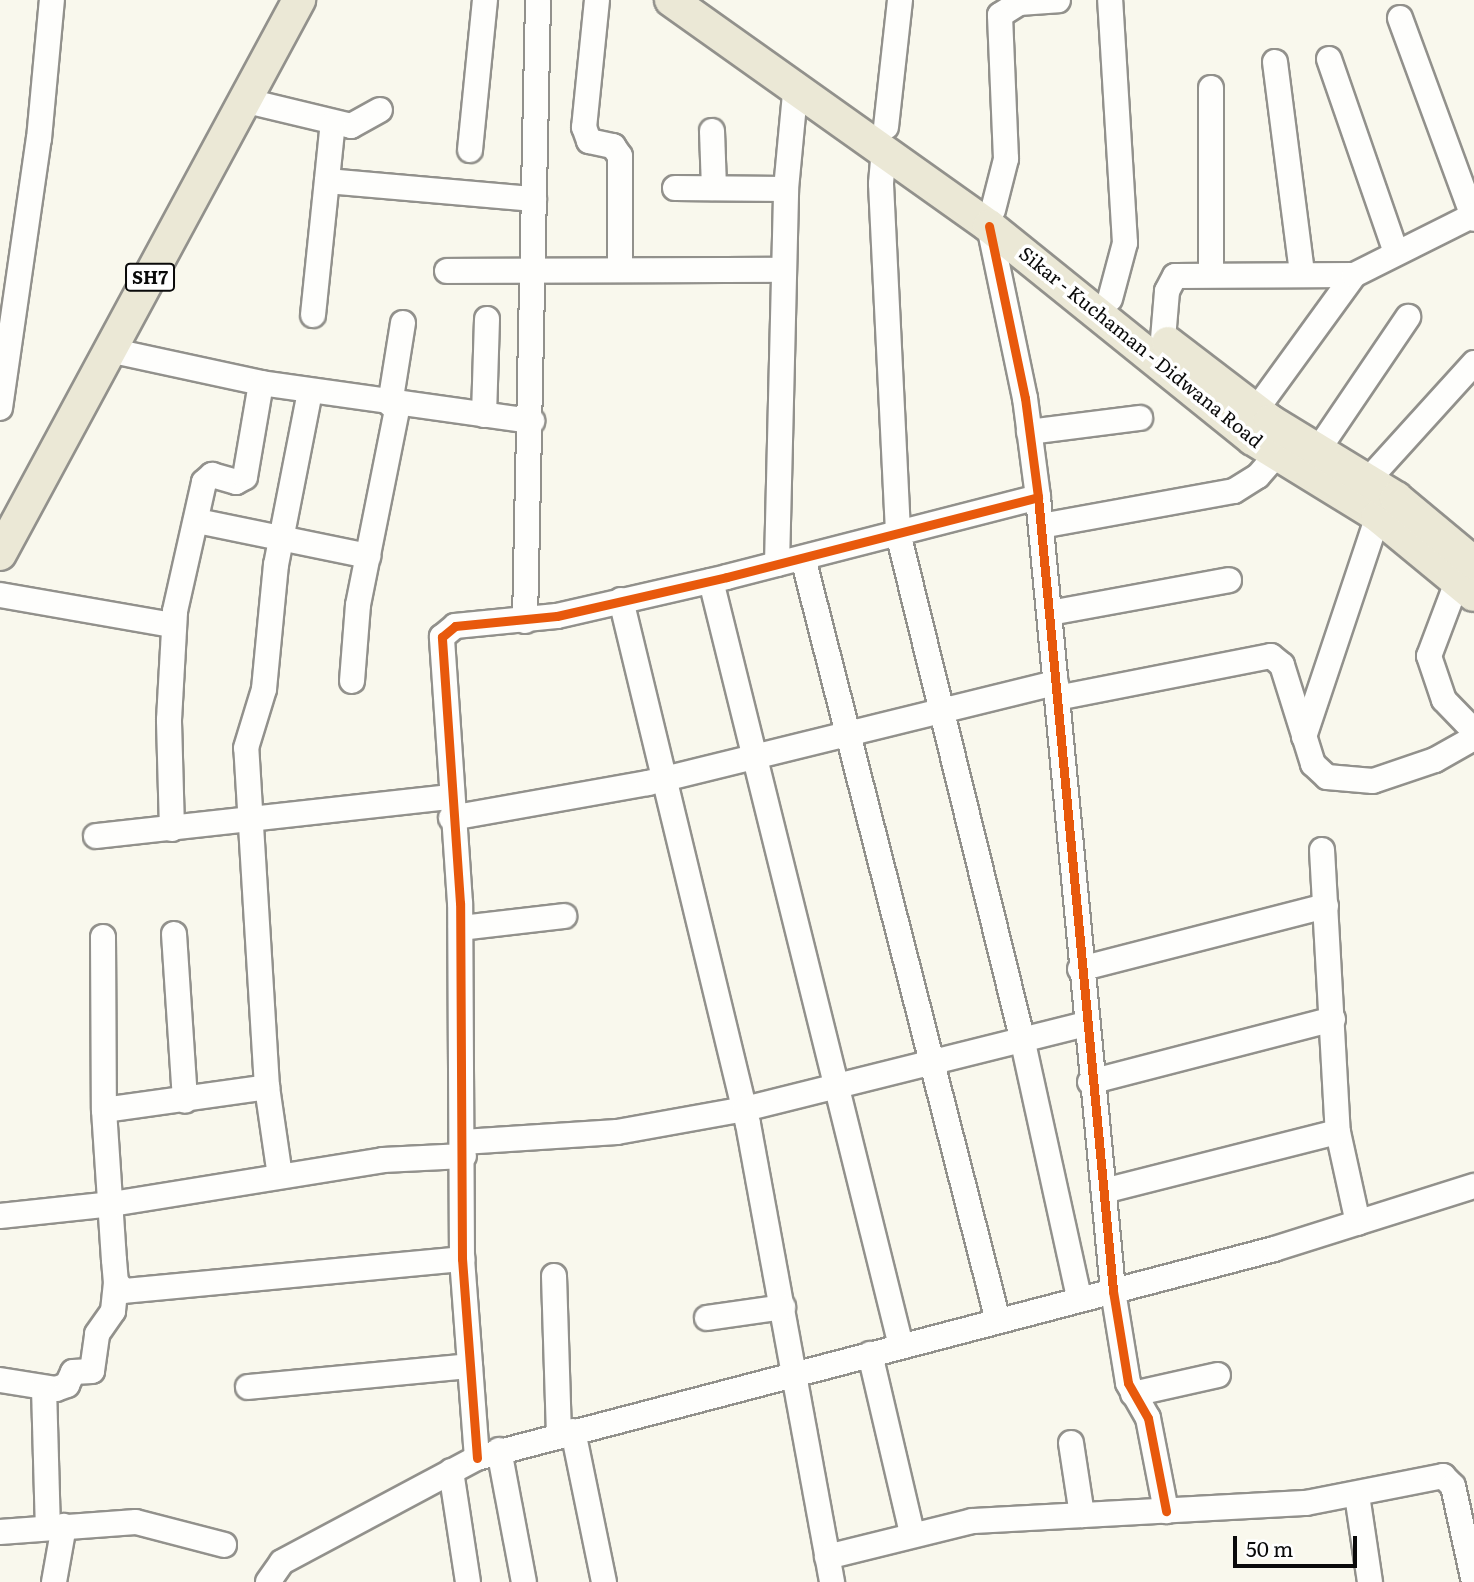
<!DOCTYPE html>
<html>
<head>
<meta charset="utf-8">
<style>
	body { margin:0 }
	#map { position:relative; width:1474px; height:1582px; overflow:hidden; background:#f9f8ed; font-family:Literata,serif }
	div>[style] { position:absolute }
	.roads { filter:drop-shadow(2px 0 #92918c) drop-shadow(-2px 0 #92918c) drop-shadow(0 2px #92918c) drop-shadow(0 -2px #92918c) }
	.minor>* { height:24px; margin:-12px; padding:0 12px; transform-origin:12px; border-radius:12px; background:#fefefc }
	.major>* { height:32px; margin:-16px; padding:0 16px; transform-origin:16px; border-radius:16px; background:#ebe8d6 }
	.cycleway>* { height:9px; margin:-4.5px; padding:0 4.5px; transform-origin:4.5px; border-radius:4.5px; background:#e8590c }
	span { translate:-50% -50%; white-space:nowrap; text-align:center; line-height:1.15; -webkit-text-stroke:7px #fff; paint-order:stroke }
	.shield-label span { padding:2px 5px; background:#fff; border:2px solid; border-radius:5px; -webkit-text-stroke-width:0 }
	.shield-label { font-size:18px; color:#0a0a0a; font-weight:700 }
	.street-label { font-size:19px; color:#0a0a0a }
	.scale { position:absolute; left:1233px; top:1536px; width:124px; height:32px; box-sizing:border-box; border:4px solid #0a0a0a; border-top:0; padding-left:9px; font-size:21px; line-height:24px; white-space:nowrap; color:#0a0a0a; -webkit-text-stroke:5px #fff; paint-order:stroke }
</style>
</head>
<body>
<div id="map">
	<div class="roads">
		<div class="minor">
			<div style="left:597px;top:0;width:128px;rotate:95.8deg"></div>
			<div style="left:584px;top:127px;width:15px;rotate:70deg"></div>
			<div style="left:589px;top:141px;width:25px;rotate:12deg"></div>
			<div style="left:613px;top:146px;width:12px;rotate:55deg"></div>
			<div style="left:620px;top:156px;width:112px;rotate:90deg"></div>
			<div style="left:1400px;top:18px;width:214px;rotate:69.8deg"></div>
			<div style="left:1329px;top:59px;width:205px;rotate:70.9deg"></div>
			<div style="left:1275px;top:62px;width:214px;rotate:82.7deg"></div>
			<div style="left:1211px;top:88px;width:185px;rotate:90deg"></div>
			<div style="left:243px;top:100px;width:111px;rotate:13.5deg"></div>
			<div style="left:351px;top:126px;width:33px;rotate:-29deg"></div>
			<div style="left:886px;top:127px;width:128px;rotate:-83.7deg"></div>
			<div style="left:712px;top:131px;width:57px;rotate:88deg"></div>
			<div style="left:884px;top:149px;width:35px;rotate:95deg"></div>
			<div style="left:881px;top:184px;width:349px;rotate:87.2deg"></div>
			<div style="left:898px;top:533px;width:520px;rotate:76.2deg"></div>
			<div style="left:1022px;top:1038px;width:266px;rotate:77.6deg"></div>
			<div style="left:470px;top:150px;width:151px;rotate:-84.3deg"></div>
			<div style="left:327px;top:181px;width:208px;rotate:5deg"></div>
			<div style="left:675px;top:188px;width:111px;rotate:0.5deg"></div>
			<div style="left:993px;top:210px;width:53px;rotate:-75.7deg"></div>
			<div style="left:1006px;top:159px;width:144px;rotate:-92.4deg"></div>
			<div style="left:1000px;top:15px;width:22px;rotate:-32deg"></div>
			<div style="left:1019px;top:3px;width:39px;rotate:-4deg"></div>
			<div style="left:989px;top:226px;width:176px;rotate:78.2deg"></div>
			<div style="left:1025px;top:398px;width:100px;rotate:82.5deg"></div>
			<div style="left:1038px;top:497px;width:798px;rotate:84.6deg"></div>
			<div style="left:1113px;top:1291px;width:93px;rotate:80.7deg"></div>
			<div style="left:1128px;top:1383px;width:40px;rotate:60.3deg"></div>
			<div style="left:1148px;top:1418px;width:95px;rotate:79deg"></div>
			<div style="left:447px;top:271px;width:337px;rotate:-0.2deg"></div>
			<div style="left:1110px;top:299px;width:58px;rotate:-75deg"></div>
			<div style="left:1125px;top:243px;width:243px;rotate:-93.5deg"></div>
			<div style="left:313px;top:315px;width:193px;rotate:-84.1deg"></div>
			<div style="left:1163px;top:339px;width:48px;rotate:-85.2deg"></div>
			<div style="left:1167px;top:291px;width:17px;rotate:-62deg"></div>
			<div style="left:1175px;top:276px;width:179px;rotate:-0.3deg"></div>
			<div style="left:109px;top:350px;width:156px;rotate:12.2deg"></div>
			<div style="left:261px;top:383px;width:274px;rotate:8deg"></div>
			<div style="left:390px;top:404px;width:82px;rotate:-80.9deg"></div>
			<div style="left:0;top:408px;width:272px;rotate:-81.8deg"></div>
			<div style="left:39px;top:139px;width:140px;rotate:-84.7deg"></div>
			<div style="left:1256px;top:410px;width:167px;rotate:-54deg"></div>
			<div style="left:1354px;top:275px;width:134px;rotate:-26.6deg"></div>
			<div style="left:484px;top:415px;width:96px;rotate:-88.2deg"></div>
			<div style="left:1029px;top:432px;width:112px;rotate:-7.2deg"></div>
			<div style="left:1318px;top:450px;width:161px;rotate:-55.9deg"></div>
			<div style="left:1368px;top:480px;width:158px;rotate:-47.8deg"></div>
			<div style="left:197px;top:521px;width:175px;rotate:11.6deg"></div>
			<div style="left:1041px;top:526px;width:196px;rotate:-10.3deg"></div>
			<div style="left:1234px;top:491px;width:28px;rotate:-32deg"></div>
			<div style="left:1258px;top:476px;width:29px;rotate:-49deg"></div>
			<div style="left:803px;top:558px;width:788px;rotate:75.66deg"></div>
			<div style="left:777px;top:564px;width:375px;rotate:-88.6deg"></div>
			<div style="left:786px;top:189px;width:105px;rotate:-84.6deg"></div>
			<div style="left:711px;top:581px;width:788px;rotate:76.05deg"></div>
			<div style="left:1457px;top:582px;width:79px;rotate:110.7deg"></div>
			<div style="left:1429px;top:656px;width:46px;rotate:71.2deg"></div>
			<div style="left:1444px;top:700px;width:43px;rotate:45.9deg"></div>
			<div style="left:0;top:595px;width:175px;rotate:9.9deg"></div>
			<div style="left:621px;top:600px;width:539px;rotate:76.38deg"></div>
			<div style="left:748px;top:1124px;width:466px;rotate:79.6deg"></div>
			<div style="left:1050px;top:613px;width:182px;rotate:-10.4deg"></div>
			<div style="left:525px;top:621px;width:621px;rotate:-88.8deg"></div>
			<div style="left:352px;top:681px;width:76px;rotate:-85.5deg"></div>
			<div style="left:358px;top:605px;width:204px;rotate:-78.7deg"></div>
			<div style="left:1057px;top:698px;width:218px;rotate:-11.1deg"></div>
			<div style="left:1271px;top:656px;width:14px;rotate:39deg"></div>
			<div style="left:1282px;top:665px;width:104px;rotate:72.6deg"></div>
			<div style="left:1313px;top:764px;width:19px;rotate:43deg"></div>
			<div style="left:1327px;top:777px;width:46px;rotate:5deg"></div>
			<div style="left:1373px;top:781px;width:65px;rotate:-18.7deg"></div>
			<div style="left:1435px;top:760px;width:45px;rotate:-29.4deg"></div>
			<div style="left:1304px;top:737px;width:233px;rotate:-71.5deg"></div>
			<div style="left:451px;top:818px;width:200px;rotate:-10.1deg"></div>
			<div style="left:648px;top:783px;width:420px;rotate:-13.8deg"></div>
			<div style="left:172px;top:829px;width:109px;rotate:-91.6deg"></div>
			<div style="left:169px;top:720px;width:109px;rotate:-86.8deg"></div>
			<div style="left:175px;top:611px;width:132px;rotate:-77.3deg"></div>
			<div style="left:204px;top:482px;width:11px;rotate:-41deg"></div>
			<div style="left:212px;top:475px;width:25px;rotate:16deg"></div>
			<div style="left:236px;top:482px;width:10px;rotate:-29deg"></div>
			<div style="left:245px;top:477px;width:95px;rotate:-80.3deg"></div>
			<div style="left:96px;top:836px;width:356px;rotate:-6.3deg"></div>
			<div style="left:1322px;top:850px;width:282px;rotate:86.8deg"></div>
			<div style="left:1338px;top:1132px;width:93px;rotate:77.6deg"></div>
			<div style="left:461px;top:928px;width:104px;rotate:-6.6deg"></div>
			<div style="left:174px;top:934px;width:167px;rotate:86.2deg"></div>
			<div style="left:103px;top:937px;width:173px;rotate:89.7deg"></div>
			<div style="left:104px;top:1110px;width:150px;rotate:86.2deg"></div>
			<div style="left:114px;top:1260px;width:22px;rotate:85deg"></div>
			<div style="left:116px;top:1282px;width:12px;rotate:48deg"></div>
			<div style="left:124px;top:1291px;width:340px;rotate:-5.4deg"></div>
			<div style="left:1080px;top:969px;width:254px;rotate:-14.4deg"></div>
			<div style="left:1090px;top:1082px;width:251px;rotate:-14.5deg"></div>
			<div style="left:104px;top:1110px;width:165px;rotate:-8deg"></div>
			<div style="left:463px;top:1142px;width:154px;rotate:-3.7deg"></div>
			<div style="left:617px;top:1132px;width:130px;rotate:-10.2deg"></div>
			<div style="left:745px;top:1109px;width:350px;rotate:-14deg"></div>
			<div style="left:280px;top:1176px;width:90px;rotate:-98.3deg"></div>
			<div style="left:267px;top:1087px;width:340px;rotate:-93.5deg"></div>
			<div style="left:246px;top:748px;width:62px;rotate:-73deg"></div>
			<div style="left:264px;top:689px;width:125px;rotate:-84.5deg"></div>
			<div style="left:276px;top:565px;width:177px;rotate:-78.9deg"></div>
			<div style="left:1104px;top:1191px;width:241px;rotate:-14.2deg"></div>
			<div style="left:0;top:1216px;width:113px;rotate:-6.1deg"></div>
			<div style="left:112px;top:1204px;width:275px;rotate:-9.2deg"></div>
			<div style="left:383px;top:1160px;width:81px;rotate:-2.8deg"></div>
			<div style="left:554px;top:1276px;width:159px;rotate:88.2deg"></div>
			<div style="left:707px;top:1318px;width:77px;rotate:-8.2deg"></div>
			<div style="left:870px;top:1354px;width:184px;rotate:76.8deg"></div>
			<div style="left:0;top:1380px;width:57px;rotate:9.1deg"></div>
			<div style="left:56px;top:1389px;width:12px;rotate:-20deg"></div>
			<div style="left:67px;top:1385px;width:14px;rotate:-65deg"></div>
			<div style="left:73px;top:1372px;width:19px;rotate:-3deg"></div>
			<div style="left:92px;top:1371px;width:37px;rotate:-82deg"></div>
			<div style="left:97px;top:1334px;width:28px;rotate:-55deg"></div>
			<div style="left:113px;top:1311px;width:29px;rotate:-84deg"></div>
			<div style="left:248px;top:1387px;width:223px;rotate:-5.4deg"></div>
			<div style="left:44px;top:1388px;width:139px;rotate:88.4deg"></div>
			<div style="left:1133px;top:1394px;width:87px;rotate:-12.6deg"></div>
			<div style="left:573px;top:1431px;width:154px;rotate:78.4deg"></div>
			<div style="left:1071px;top:1443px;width:73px;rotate:81.3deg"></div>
			<div style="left:499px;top:1450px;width:134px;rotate:79.3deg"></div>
			<div style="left:477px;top:1458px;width:200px;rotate:-94.3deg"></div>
			<div style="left:462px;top:1259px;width:356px;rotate:-90.3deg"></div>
			<div style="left:460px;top:903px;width:267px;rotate:-93.9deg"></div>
			<div style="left:442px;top:637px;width:17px;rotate:-40deg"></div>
			<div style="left:455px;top:626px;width:102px;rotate:-5.6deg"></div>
			<div style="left:557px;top:616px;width:174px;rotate:-12.9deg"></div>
			<div style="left:727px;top:577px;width:321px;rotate:-14.4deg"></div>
			<div style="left:451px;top:1471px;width:112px;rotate:81.3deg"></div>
			<div style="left:1357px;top:1495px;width:88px;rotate:81.5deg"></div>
			<div style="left:0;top:1532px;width:136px;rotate:-4.2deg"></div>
			<div style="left:136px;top:1522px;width:91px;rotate:14.6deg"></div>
			<div style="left:827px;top:1557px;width:149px;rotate:-13.9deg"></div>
			<div style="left:972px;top:1521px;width:334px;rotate:-3.1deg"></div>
			<div style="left:1306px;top:1503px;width:140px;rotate:-11.1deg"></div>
			<div style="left:1443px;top:1476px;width:14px;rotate:45deg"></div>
			<div style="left:1453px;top:1486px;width:98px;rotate:77.7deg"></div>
			<div style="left:54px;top:1582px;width:57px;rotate:-79.9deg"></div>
			<div style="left:268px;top:1582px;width:24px;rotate:-55deg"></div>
			<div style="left:282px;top:1562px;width:221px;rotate:-28.1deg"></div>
			<div style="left:477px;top:1458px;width:824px;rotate:-14.69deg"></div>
			<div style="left:1274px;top:1249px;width:210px;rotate:-17.5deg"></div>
		</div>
		<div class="major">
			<div style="left:671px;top:0;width:390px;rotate:35.4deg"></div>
			<div style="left:989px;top:226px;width:339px;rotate:38.9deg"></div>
			<div style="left:1253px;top:439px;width:147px;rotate:31.6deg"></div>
			<div style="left:1378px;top:516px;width:124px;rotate:39.5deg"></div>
			<div style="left:1168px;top:343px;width:128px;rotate:37.4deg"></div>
			<div style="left:1270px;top:421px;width:148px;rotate:31.4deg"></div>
			<div style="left:1396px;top:498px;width:102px;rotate:39.8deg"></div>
			<div style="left:0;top:554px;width:630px;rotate:-61.64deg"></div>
		</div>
	</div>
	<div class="cycleway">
		<div style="left:989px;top:226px;width:176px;rotate:78.2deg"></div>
		<div style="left:1025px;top:398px;width:100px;rotate:82.5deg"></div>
		<div style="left:1038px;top:497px;width:798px;rotate:84.6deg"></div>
		<div style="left:1113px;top:1291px;width:93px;rotate:80.7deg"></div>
		<div style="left:1128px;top:1383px;width:40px;rotate:60.3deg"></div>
		<div style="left:1148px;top:1418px;width:95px;rotate:79deg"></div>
		<div style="left:477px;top:1458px;width:200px;rotate:-94.3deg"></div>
		<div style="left:462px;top:1259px;width:356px;rotate:-90.3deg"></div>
		<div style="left:460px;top:903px;width:267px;rotate:-93.9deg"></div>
		<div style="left:442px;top:637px;width:17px;rotate:-40deg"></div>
		<div style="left:455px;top:626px;width:102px;rotate:-5.6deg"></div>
		<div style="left:557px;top:616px;width:174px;rotate:-12.9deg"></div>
		<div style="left:727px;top:577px;width:321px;rotate:-14.4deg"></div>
	</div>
	<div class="shield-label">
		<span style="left:150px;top:277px">SH7</span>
	</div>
	<div class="street-label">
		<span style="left:1141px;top:347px;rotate:39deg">Sikar - Kuchaman - Didwana Road</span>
	</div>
	<div class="scale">50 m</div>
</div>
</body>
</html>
